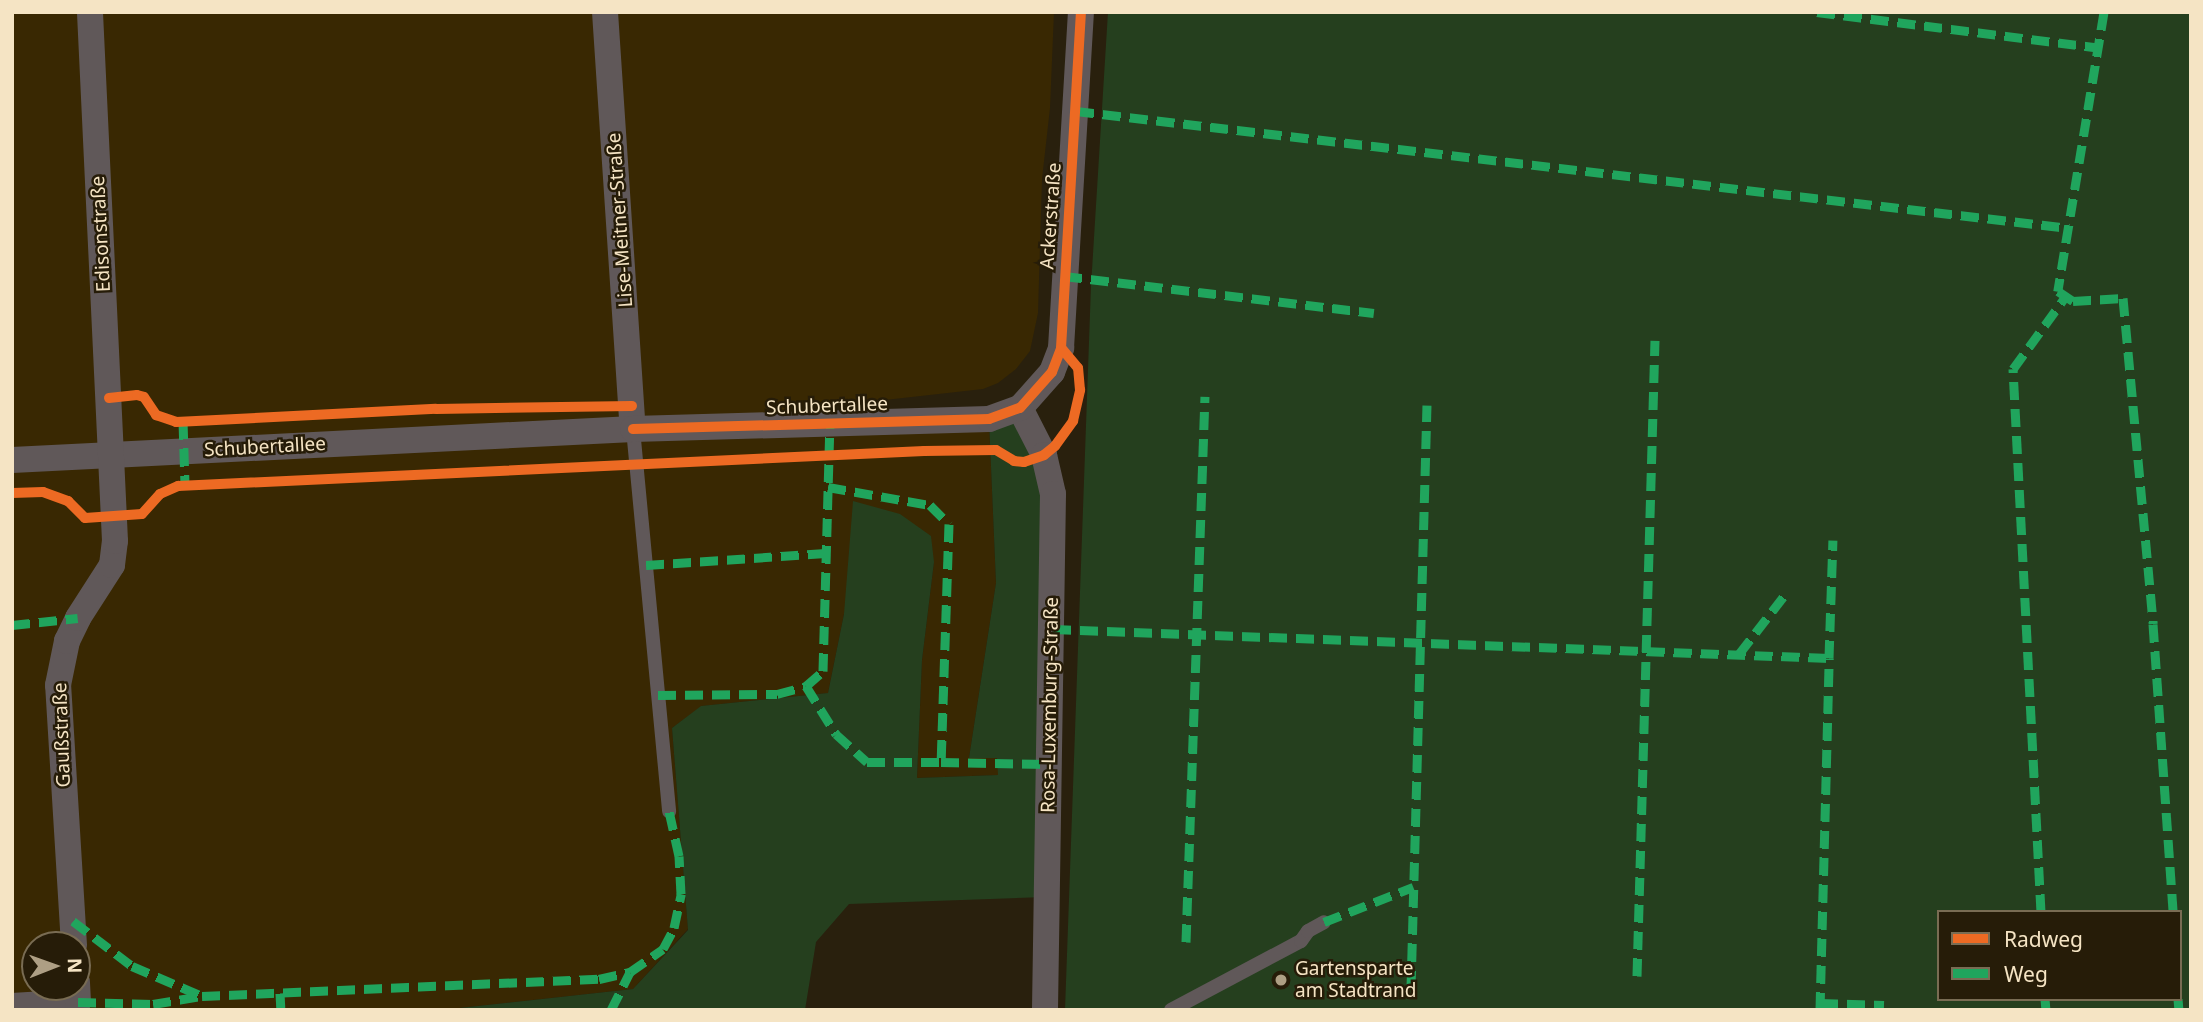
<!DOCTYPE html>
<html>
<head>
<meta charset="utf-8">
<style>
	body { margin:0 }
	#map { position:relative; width:2203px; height:1022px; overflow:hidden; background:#29200d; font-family:"Noto Sans",sans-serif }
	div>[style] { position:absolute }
	.built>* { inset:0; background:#392802 }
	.green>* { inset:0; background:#253f1e }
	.service>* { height:14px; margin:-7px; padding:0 7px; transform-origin:7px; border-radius:7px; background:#605859 }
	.minor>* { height:26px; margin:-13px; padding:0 13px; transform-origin:13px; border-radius:13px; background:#605859 }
	.quiet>* { height:9px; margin-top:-4.5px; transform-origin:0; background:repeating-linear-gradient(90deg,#20a55d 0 18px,transparent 0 27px) }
	.cycleway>* { height:10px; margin:-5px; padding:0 5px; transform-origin:5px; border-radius:5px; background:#ed6a23 }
	.dots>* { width:19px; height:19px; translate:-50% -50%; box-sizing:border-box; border:4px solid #261c08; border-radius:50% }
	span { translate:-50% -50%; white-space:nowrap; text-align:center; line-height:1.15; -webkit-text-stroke:5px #261c08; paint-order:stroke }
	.street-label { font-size:19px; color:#f5e4c4 }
	.poi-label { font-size:19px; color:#f5e4c4 }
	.left { translate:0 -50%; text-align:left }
	.frame { position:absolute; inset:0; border:14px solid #f5e4c4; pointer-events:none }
	.legend { position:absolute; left:1937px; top:910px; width:245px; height:91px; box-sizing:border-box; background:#261c08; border:2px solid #796c53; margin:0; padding:9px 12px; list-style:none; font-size:21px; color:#f5e4c4 }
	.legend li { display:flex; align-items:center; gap:14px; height:35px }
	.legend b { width:35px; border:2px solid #796c53 }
	.north { position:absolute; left:21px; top:931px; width:70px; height:70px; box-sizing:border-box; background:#261c08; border:2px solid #796c53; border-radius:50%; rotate:89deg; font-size:19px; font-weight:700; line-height:28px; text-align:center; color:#f5e4c4 }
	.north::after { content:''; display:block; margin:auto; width:24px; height:32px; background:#ae9f84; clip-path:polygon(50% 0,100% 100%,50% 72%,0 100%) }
</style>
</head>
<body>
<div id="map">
	<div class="built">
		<div style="clip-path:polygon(evenodd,12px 12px,1054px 12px,1050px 108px,1042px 179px,1038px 313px,1030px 351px,1016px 369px,998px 383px,983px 389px,635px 428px,989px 420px,996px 583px,969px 758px,998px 758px,998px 775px,917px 778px,922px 660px,934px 562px,844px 614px,828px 693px,702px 706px,672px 728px,688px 929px,633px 989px,441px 1010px,12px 1010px,12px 12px,35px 945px,77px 945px,77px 987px,35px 987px,35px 945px)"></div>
	</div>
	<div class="green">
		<div style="clip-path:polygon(evenodd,1108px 12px,2191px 12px,2191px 1010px,1065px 1010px,1091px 286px,1108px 12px,1939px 912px,2180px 912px,2180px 999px,1939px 999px,1939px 912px)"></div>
		<div style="clip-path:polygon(1020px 409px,1044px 458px,1045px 897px,849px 904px,816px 942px,805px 1010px,441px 1010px,633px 989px,688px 930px,672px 728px,701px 706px,828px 693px,844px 614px,853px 501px,900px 514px,931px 536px,934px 562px,922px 660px,917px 778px,998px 775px,997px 758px,969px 758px,996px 583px,989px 420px)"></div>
	</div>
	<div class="service">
		<div style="left:633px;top:429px;width:384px;rotate:84.6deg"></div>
		<div style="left:1171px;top:1010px;width:147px;rotate:-28deg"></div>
		<div style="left:1301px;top:941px;width:12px;rotate:-55deg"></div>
		<div style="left:1308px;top:931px;width:18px;rotate:-29deg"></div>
	</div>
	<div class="minor">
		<div style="left:605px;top:12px;width:418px;rotate:86.2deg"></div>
		<div style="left:1020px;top:408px;width:53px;rotate:62.9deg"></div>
		<div style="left:1044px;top:455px;width:40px;rotate:77deg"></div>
		<div style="left:1053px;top:494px;width:516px;rotate:90.89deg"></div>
		<div style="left:12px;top:460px;width:622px;rotate:-2.86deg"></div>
		<div style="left:633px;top:429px;width:356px;rotate:-1.6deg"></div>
		<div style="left:989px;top:419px;width:33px;rotate:-20deg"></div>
		<div style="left:1020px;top:408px;width:48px;rotate:-48.4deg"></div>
		<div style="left:1052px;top:372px;width:26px;rotate:-69deg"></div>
		<div style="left:1061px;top:348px;width:337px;rotate:-86.6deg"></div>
		<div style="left:74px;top:945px;width:260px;rotate:-93.5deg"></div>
		<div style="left:58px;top:685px;width:45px;rotate:-78.4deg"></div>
		<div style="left:67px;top:641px;width:25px;rotate:-64deg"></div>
		<div style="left:78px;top:618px;width:63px;rotate:-57.3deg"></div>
		<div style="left:112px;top:565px;width:24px;rotate:-83deg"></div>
		<div style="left:115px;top:541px;width:530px;rotate:-92.71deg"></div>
		<div style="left:12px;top:1006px;width:66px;rotate:-3.5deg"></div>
		<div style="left:78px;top:1002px;width:20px;rotate:-93deg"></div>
	</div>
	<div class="quiet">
		<div style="left:1817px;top:12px;width:285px;rotate:7.2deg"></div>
		<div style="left:2104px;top:12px;width:283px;rotate:99.4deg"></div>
		<div style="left:2058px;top:291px;width:18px;rotate:34deg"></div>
		<div style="left:2073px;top:301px;width:50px;rotate:-3.4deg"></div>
		<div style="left:2123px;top:298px;width:327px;rotate:84.7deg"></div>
		<div style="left:2153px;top:624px;width:289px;rotate:86deg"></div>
		<div style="left:1076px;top:111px;width:1000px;rotate:6.72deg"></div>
		<div style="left:1064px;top:276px;width:312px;rotate:6.8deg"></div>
		<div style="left:183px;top:421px;width:64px;rotate:88.2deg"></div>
		<div style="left:828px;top:487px;width:104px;rotate:10deg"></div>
		<div style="left:930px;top:505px;width:27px;rotate:45deg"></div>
		<div style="left:949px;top:524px;width:238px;rotate:91.9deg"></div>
		<div style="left:941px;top:762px;width:109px;rotate:1.1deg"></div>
		<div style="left:646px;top:565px;width:180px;rotate:-3.8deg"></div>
		<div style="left:12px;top:625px;width:66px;rotate:-6.1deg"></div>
		<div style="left:1053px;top:629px;width:777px;rotate:2.14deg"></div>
		<div style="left:1829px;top:658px;width:118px;rotate:-88.1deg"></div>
		<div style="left:1739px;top:654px;width:73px;rotate:-52.2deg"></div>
		<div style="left:806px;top:686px;width:57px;rotate:58deg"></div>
		<div style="left:836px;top:734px;width:42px;rotate:42.1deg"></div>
		<div style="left:867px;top:762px;width:74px"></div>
		<div style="left:658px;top:695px;width:119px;rotate:-0.5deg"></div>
		<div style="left:777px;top:694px;width:30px;rotate:-15deg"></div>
		<div style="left:806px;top:686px;width:23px;rotate:-41deg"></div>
		<div style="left:823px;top:671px;width:248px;rotate:-88.4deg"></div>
		<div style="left:2041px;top:912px;width:544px;rotate:-92.95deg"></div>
		<div style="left:2013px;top:369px;width:90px;rotate:-54deg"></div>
		<div style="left:73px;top:921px;width:74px;rotate:37.3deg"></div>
		<div style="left:132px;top:966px;width:76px;rotate:23.2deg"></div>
		<div style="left:1324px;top:922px;width:96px;rotate:-21.5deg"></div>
		<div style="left:1186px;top:942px;width:546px;rotate:-88.01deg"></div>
		<div style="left:1637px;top:976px;width:636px;rotate:-88.38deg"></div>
		<div style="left:1411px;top:988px;width:583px;rotate:-88.43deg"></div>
		<div style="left:280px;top:993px;width:17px;rotate:87deg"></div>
		<div style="left:2045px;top:999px;width:11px;rotate:85deg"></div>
		<div style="left:2178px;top:999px;width:11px;rotate:85deg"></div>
		<div style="left:78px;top:1002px;width:75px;rotate:1.5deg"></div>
		<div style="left:153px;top:1004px;width:50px;rotate:-9.3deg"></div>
		<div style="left:202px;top:996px;width:397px;rotate:-2.5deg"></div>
		<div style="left:599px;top:979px;width:32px;rotate:-13deg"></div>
		<div style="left:630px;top:972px;width:40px;rotate:-34.9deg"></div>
		<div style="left:663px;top:949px;width:24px;rotate:-62deg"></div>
		<div style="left:674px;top:928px;width:35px;rotate:-78deg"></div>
		<div style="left:681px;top:894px;width:38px;rotate:-93deg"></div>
		<div style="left:679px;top:856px;width:46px;rotate:-102.5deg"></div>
		<div style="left:1820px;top:1003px;width:64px;rotate:1.8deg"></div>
		<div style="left:611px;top:1010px;width:42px;rotate:-63.4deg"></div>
		<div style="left:1820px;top:1010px;width:352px;rotate:-88.5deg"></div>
	</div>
	<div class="cycleway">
		<div style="left:109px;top:398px;width:28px;rotate:-6deg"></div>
		<div style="left:137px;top:395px;width:7px;rotate:16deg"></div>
		<div style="left:144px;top:397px;width:22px;rotate:56deg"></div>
		<div style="left:156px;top:415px;width:21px;rotate:19deg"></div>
		<div style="left:176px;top:422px;width:260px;rotate:-2.9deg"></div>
		<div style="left:436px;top:409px;width:196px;rotate:-0.9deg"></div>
		<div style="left:633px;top:429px;width:356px;rotate:-1.6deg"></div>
		<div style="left:989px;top:419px;width:33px;rotate:-20deg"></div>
		<div style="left:1020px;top:408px;width:48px;rotate:-48.4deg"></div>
		<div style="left:1052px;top:372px;width:26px;rotate:-69deg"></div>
		<div style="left:1061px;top:348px;width:337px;rotate:-86.6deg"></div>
		<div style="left:12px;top:493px;width:31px;rotate:-2deg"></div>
		<div style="left:43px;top:492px;width:27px;rotate:20deg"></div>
		<div style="left:68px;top:501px;width:24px;rotate:45deg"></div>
		<div style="left:85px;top:518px;width:57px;rotate:-4deg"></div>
		<div style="left:142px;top:514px;width:27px;rotate:-48deg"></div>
		<div style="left:160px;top:494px;width:20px;rotate:-24deg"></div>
		<div style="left:178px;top:486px;width:747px;rotate:-2.69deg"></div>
		<div style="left:924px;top:451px;width:72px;rotate:-0.8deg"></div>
		<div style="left:996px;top:450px;width:21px;rotate:31deg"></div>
		<div style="left:1014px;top:461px;width:10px;rotate:6deg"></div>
		<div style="left:1024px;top:462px;width:21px;rotate:-19deg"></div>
		<div style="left:1044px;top:455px;width:14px;rotate:-39deg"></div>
		<div style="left:1055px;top:446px;width:31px;rotate:-54deg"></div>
		<div style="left:1073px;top:421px;width:32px;rotate:-77deg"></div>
		<div style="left:1080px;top:390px;width:22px;rotate:-95deg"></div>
		<div style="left:1078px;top:368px;width:26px;rotate:-130deg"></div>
	</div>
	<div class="dots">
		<div style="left:1281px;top:980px;background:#ae9f84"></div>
	</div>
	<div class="street-label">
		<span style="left:1051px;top:216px;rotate:-86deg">Ackerstraße</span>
		<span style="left:620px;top:220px;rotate:-94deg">Lise-Meitner-Straße</span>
		<span style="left:101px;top:234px;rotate:-93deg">Edisonstraße</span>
		<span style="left:827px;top:406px;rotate:-2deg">Schubertallee</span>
		<span style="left:265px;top:447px;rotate:-3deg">Schubertallee</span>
		<span style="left:1050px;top:705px;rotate:-89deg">Rosa-Luxemburg-Straße</span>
		<span style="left:62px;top:735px;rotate:-92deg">Gaußstraße</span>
	</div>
	<div class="poi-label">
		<span class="left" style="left:1295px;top:980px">Gartensparte<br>am Stadtrand</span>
	</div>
	<div class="frame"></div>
	<ul class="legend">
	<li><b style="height:9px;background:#ed6a23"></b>Radweg</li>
	<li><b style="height:9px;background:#20a55d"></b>Weg</li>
	</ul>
	<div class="north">N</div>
</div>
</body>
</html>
